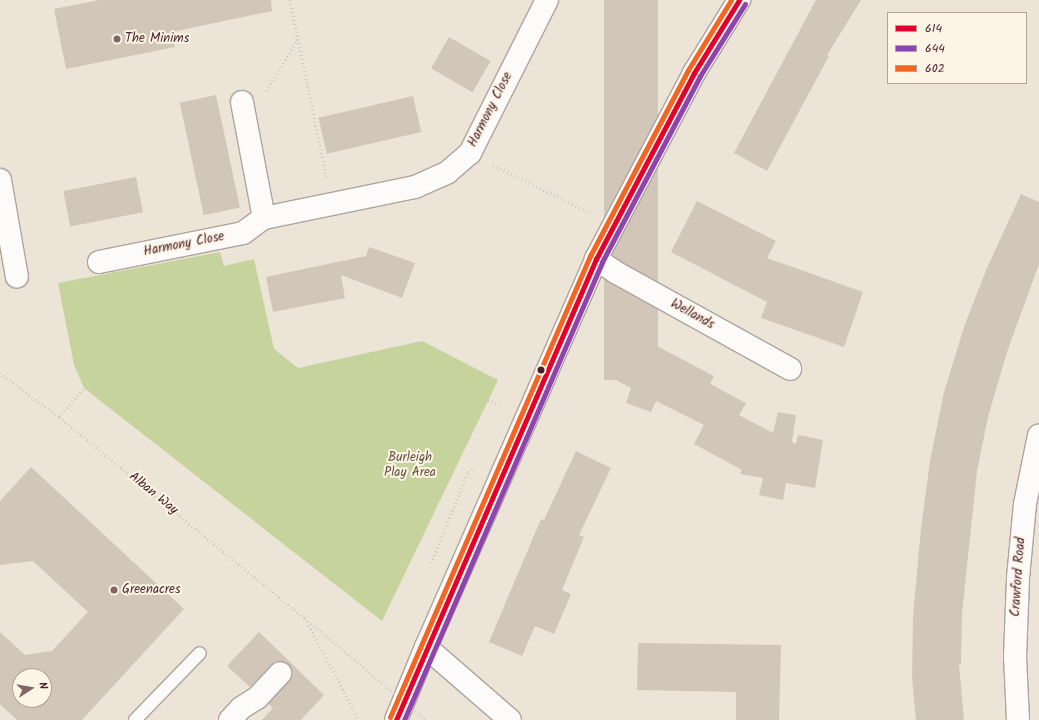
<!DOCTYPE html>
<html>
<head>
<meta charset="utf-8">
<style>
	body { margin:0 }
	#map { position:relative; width:1039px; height:720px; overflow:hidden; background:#ece4d6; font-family:Kalam,sans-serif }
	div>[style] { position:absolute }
	.green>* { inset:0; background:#c6d39d }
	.building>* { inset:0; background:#d2c6b9; transform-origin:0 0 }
	.path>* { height:2.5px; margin-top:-1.25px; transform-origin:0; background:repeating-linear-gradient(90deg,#cfcac8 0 1px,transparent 0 4px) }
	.roads { filter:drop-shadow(1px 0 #aea49d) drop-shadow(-1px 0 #aea49d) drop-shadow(0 1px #aea49d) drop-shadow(0 -1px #aea49d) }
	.lane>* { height:12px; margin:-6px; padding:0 6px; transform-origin:6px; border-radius:6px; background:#fcfbf9 }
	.street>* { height:22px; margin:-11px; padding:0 11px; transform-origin:11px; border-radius:11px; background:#fcfbf9 }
	.secondary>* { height:22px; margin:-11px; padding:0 11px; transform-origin:11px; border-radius:11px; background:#fcfbf9 }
	.path-bridge>* { height:2.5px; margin-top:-1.25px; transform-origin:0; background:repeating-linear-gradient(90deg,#cfcac8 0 1px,transparent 0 4px) }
	.bus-1>* { height:5px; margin:-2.5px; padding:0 2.5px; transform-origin:2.5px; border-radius:2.5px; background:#e4002b }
	.bus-2>* { height:5px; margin:-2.5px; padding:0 2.5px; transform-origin:2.5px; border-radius:2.5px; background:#8e44ad }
	.bus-3>* { height:5px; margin:-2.5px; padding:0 2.5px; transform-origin:2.5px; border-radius:2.5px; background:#f26522 }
	.dots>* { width:11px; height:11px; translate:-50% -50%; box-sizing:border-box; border:2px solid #fcf5e5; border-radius:50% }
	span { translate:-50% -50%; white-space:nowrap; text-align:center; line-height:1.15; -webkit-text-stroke:4px #fcf5e5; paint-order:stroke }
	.poi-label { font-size:13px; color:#4a1f2b }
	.left { translate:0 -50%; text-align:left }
	.street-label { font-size:13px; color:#4a1f2b }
	.park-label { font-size:13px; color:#66513f }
	.legend { position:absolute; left:887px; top:12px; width:140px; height:72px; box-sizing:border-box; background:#fcf5e5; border:1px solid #b59f9b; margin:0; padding:5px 7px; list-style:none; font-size:12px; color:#4a1f2b }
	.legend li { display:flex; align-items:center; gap:8px; height:20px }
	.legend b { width:20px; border:1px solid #b59f9b }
	.north { position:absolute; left:12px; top:668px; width:40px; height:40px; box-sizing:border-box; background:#fcf5e5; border:1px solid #b59f9b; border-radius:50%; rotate:78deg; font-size:11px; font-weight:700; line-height:16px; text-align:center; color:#4a1f2b }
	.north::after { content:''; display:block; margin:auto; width:14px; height:18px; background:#836467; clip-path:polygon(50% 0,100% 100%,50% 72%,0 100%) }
</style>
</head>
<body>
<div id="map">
	<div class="green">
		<div style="clip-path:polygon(220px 252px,224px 266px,254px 259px,274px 349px,298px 368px,422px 341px,498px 380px,382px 621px,84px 388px,74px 365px,58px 283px)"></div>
	</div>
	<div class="building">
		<div style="clip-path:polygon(99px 0,271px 0,272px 11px,172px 32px,175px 47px,66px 69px,54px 9px)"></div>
		<div style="left:604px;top:0;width:54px;height:380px"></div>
		<div style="clip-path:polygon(816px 0,861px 0,827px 55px,829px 56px,767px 171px,734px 153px)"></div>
		<div style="left:449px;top:37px;width:48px;height:36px;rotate:30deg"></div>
		<div style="left:216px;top:95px;width:115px;height:37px;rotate:78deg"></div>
		<div style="left:413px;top:96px;width:37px;height:97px;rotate:77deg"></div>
		<div style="left:136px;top:177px;width:36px;height:74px;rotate:79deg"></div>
		<div style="clip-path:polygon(1021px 194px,1039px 202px,1039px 264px,1007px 352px,988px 417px,977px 471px,962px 614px,961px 664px,959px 664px,964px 720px,916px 720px,912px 678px,913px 616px,921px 528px,930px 461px,944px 392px,965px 324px,987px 268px)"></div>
		<div style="clip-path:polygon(697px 201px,776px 241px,767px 258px,863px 292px,844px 347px,761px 318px,767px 302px,671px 252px)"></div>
		<div style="clip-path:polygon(369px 247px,415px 263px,402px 298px,341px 275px,345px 298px,273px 312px,266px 277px,366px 256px)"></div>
		<div style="clip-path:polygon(628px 331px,714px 376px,710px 384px,746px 403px,739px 415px,773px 433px,778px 412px,796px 415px,792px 442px,796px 444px,798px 435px,823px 440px,815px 488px,786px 483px,783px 500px,759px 495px,763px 478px,740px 474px,742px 470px,694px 444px,704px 425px,656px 401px,651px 412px,626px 403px,631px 388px,605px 374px)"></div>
		<div style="clip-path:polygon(576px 451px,611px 468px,579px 535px,584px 537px,562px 590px,571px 594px,554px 634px,535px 626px,522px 656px,489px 642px,541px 519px,544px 520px)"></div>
		<div style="clip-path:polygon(evenodd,31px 467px,184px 609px,82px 720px,17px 720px,0 704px,0 632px,25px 655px,52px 651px,88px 612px,33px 561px,0 565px,0 501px,31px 467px,20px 676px,44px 676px,44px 700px,20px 700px,20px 676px)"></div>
		<div style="clip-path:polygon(259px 632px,324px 695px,301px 720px,262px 720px,273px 708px,268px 704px,292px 676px,288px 664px,276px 661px,250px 687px,227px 666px)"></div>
		<div style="clip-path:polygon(638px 643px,781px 645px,779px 720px,736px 720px,736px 692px,637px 690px)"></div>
	</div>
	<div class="path">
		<div style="left:290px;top:0;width:182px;rotate:78.3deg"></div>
		<div style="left:266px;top:91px;width:61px;rotate:-58.4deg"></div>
		<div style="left:493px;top:165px;width:109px;rotate:26.1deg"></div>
		<div style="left:0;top:373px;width:74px;rotate:36.7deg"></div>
		<div style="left:59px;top:417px;width:318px;rotate:39.3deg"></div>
		<div style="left:305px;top:618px;width:115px;rotate:62.1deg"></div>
		<div style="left:488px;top:400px;width:15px;rotate:23deg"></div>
		<div style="left:59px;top:417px;width:38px;rotate:-49deg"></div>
		<div style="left:431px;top:563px;width:98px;rotate:-67.9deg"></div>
		<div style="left:468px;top:472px;width:7px;rotate:-34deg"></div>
	</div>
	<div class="roads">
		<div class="lane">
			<div style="left:135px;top:720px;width:93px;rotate:-45.9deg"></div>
		</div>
		<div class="street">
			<div style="left:242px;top:102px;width:118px;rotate:79.3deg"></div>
			<div style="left:0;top:180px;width:98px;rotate:80.1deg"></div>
			<div style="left:596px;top:259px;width:25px;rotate:34deg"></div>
			<div style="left:617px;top:273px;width:198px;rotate:29deg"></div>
			<div style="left:99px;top:262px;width:147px;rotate:-11.4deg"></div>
			<div style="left:243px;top:233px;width:26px;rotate:-36deg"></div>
			<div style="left:264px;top:218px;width:154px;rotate:-11.6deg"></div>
			<div style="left:415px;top:187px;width:36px;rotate:-24deg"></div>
			<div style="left:448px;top:172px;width:29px;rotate:-41deg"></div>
			<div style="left:470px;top:153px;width:171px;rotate:-63.3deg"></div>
			<div style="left:426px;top:647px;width:111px;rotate:41deg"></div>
			<div style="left:230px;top:720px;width:16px;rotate:-47deg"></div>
			<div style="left:241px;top:708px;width:19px;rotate:-32deg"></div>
			<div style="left:257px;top:698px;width:34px;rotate:-47deg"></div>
			<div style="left:1018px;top:720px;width:63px;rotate:-92.7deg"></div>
			<div style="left:1015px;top:657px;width:79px;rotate:-87.8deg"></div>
			<div style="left:1018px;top:578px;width:74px;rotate:-84.6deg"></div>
			<div style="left:1025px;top:504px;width:70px;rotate:-78.5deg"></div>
		</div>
		<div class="secondary">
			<div style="left:396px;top:720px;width:79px;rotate:-67.7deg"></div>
			<div style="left:426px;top:647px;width:424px;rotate:-66.3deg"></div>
			<div style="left:596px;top:259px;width:210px;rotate:-62.2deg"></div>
			<div style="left:694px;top:73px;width:86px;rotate:-58.3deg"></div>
		</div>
	</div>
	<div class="path-bridge">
		<div style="left:305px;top:618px;width:158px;rotate:40.1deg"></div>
	</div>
	<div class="bus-1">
		<div style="left:396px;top:720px;width:503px;rotate:-66.55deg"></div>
		<div style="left:596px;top:259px;width:210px;rotate:-62.2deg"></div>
		<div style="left:694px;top:73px;width:86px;rotate:-58.3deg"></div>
	</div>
	<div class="bus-2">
		<div style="left:404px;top:720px;width:499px;rotate:-66.6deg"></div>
		<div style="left:602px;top:262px;width:210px;rotate:-62.2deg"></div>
		<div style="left:700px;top:76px;width:85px;rotate:-58deg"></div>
	</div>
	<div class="bus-3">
		<div style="left:390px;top:717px;width:503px;rotate:-66.55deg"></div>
		<div style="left:590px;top:256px;width:210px;rotate:-62.2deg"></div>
		<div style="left:688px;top:70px;width:82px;rotate:-58.4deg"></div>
	</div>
	<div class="dots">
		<div style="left:117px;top:39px;background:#836467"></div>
		<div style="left:541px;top:370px;background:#4a1f2b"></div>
		<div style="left:114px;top:590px;background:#836467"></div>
	</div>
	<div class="poi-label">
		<span class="left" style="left:125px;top:39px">The Minims</span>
		<span class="left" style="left:122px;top:590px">Greenacres</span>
	</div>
	<div class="street-label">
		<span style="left:491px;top:110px;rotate:-63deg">Harmony Close</span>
		<span style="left:184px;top:245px;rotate:-11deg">Harmony Close</span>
		<span style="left:692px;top:315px;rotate:29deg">Wellands</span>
		<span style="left:153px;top:494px;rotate:39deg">Alban Way</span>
		<span style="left:1019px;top:577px;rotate:-86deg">Crawford Road</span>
	</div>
	<div class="park-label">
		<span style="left:410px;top:466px">Burleigh<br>Play Area</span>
	</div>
	<ul class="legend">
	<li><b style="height:5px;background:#e4002b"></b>614</li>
	<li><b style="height:5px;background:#8e44ad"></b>644</li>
	<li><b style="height:5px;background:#f26522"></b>602</li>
	</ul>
	<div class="north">N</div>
</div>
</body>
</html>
